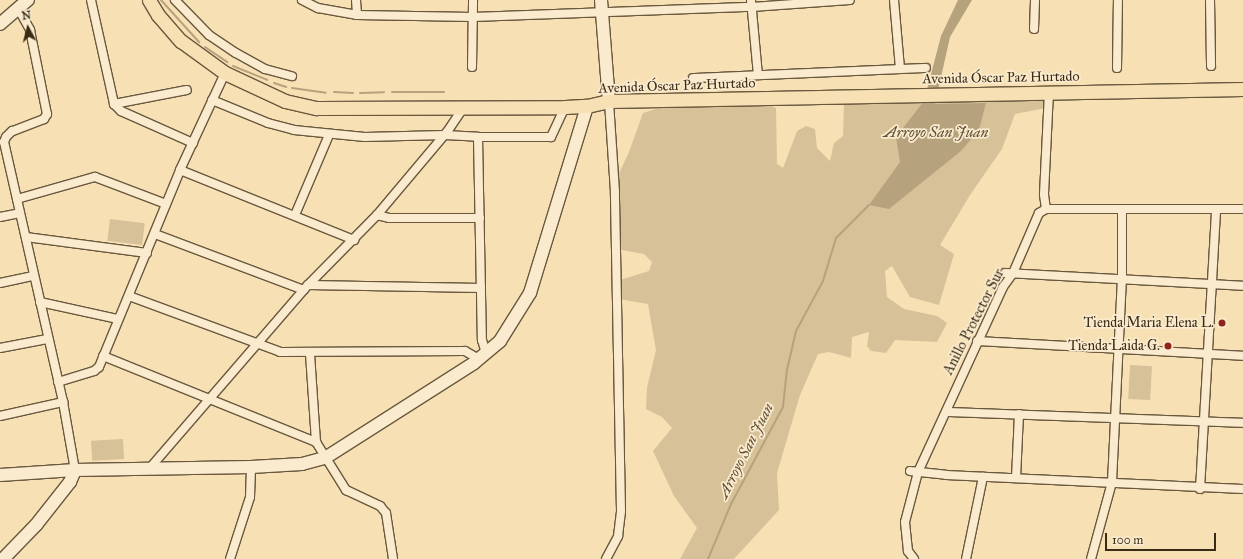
<!DOCTYPE html>
<html>
<head>
<meta charset="utf-8">
<style>
	body { margin:0 }
	#map { position:relative; width:1243px; height:559px; overflow:hidden; background:#f7e0b4; font-family:"IM FELL Great Primer",serif }
	div>[style] { position:absolute }
	.green>* { inset:0; background:#d7c199; transform-origin:0 0 }
	.water>* { inset:0; background:#b7a27e }
	.stream>* { height:2px; margin:-1px; padding:0 1px; transform-origin:1px; border-radius:1px; background:#b7a27e }
	.roads { filter:drop-shadow(1px 0 #69583e) drop-shadow(-1px 0 #69583e) drop-shadow(0 1px #69583e) drop-shadow(0 -1px #69583e) }
	.street>* { height:8px; margin:-4px; padding:0 4px; transform-origin:4px; border-radius:4px; background:#faebce }
	.secondary>* { height:12px; margin:-6px; padding:0 6px; transform-origin:6px; border-radius:6px; background:#faebce }
	.primary>* { height:13px; margin:-6.5px; padding:0 6.5px; transform-origin:6.5px; border-radius:6.5px; background:#f7e0b4 }
	.dots>* { width:11px; height:11px; translate:-50% -50%; box-sizing:border-box; border:2px solid #faebce; border-radius:50% }
	span { translate:-50% -50%; white-space:nowrap; text-align:center; line-height:1.15; -webkit-text-stroke:3.5px #faebce; paint-order:stroke }
	.street-label { font-size:14px; color:#3a2b16 }
	.poi-label { font-size:14px; color:#3a2b16 }
	.right { translate:-100% -50%; text-align:right }
	.water-label { font-size:15px; color:#604f35; font-style:italic }
	.north { position:absolute; left:8px; top:8px; width:40px; height:40px; -webkit-text-stroke:3px #faebce; paint-order:stroke; rotate:353deg; font-size:11px; font-weight:700; line-height:16px; text-align:center; color:#3a2b16 }
	.north::after { content:''; display:block; margin:auto; width:14px; height:18px; background:#3a2b16; clip-path:polygon(50% 0,100% 100%,50% 72%,0 100%) }
	.scale { position:absolute; left:1105px; top:533px; width:111px; height:18px; box-sizing:border-box; border:2px solid #3a2b16; border-top:0; padding-left:5px; font-size:12px; line-height:14px; white-space:nowrap; color:#3a2b16; -webkit-text-stroke:3px #faebce; paint-order:stroke }
</style>
</head>
<body>
<div id="map">
	<div class="green">
		<div style="clip-path:polygon(1043px 96px,1046px 108px,1015px 114px,1002px 149px,970px 195px,940px 245px,954px 254px,939px 305px,910px 297px,892px 266px,885px 271px,887px 297px,904px 309px,937px 316px,947px 323px,937px 342px,895px 340px,886px 353px,871px 351px,867px 346px,869px 332px,852px 337px,851px 358px,829px 352px,818px 354px,800px 395px,777px 473px,779px 510px,734px 559px,680px 559px,697px 528px,674px 496px,653px 451px,672px 428px,662px 417px,646px 409px,647px 388px,656px 350px,648px 304px,619px 299px,620px 280px,649px 271px,652px 262px,644px 254px,616px 249px,614px 184px,629px 152px,643px 113px,675px 103px,766px 103px,776px 108px,777px 164px,783px 168px,797px 131px,806px 126px,815px 129px,817px 148px,830px 161px,834px 143px,843px 136px,844px 101px)"></div>
		<div style="left:110px;top:219px;width:35px;height:22px;rotate:7deg"></div>
		<div style="left:1130px;top:365px;width:22px;height:34px;rotate:3deg"></div>
		<div style="left:123px;top:439px;width:20px;height:32px;rotate:87deg"></div>
	</div>
	<div class="water">
		<div style="clip-path:polygon(958px 0,972px 0,950px 37px,935px 104px,986px 103px,979px 130px,961px 151px,889px 209px,869px 205px,900px 162px,896px 137px,924px 101px,941px 36px)"></div>
	</div>
	<div class="stream">
		<div style="left:161px;top:0;width:57px;rotate:47.9deg"></div>
		<div style="left:205px;top:47px;width:27px;rotate:34deg"></div>
		<div style="left:233px;top:66px;width:37px;rotate:22deg"></div>
		<div style="left:274px;top:83px;width:13px;rotate:18deg"></div>
		<div style="left:292px;top:88px;width:34px;rotate:8deg"></div>
		<div style="left:334px;top:92px;width:19px;rotate:3deg"></div>
		<div style="left:392px;top:92px;width:52px"></div>
		<div style="left:360px;top:93px;width:24px;rotate:-2deg"></div>
		<div style="left:708px;top:559px;width:60px;rotate:-67.3deg"></div>
		<div style="left:731px;top:504px;width:110px;rotate:-61.8deg"></div>
		<div style="left:783px;top:407px;width:37px;rotate:-84deg"></div>
		<div style="left:787px;top:370px;width:40px;rotate:-77deg"></div>
		<div style="left:796px;top:331px;width:57px;rotate:-61.6deg"></div>
		<div style="left:823px;top:281px;width:45px;rotate:-73.2deg"></div>
		<div style="left:836px;top:238px;width:47px;rotate:-45deg"></div>
	</div>
	<div class="roads">
		<div class="street">
			<div style="left:91px;top:0;width:107px;rotate:77.5deg"></div>
			<div style="left:114px;top:104px;width:10px;rotate:45deg"></div>
			<div style="left:121px;top:111px;width:79px;rotate:24deg"></div>
			<div style="left:175px;top:0;width:49px;rotate:45.8deg"></div>
			<div style="left:209px;top:35px;width:32px;rotate:34deg"></div>
			<div style="left:236px;top:53px;width:33px;rotate:29deg"></div>
			<div style="left:265px;top:69px;width:28px;rotate:15deg"></div>
			<div style="left:302px;top:0;width:18px;rotate:27deg"></div>
			<div style="left:318px;top:8px;width:40px;rotate:10deg"></div>
			<div style="left:357px;top:15px;width:116px;rotate:1deg"></div>
			<div style="left:473px;top:17px;width:279px;rotate:-2.1deg"></div>
			<div style="left:752px;top:7px;width:98px;rotate:-4.1deg"></div>
			<div style="left:356px;top:0;width:15px;rotate:86deg"></div>
			<div style="left:751px;top:0;width:75px;rotate:84.7deg"></div>
			<div style="left:894px;top:0;width:69px;rotate:85deg"></div>
			<div style="left:1210px;top:0;width:66px;rotate:89.1deg"></div>
			<div style="left:18px;top:8px;width:25px;rotate:61deg"></div>
			<div style="left:30px;top:30px;width:86px;rotate:78.6deg"></div>
			<div style="left:47px;top:114px;width:6px;rotate:121deg"></div>
			<div style="left:44px;top:119px;width:34px;rotate:159deg"></div>
			<div style="left:12px;top:131px;width:8px;rotate:135deg"></div>
			<div style="left:6px;top:137px;width:5px;rotate:112deg"></div>
			<div style="left:4px;top:142px;width:267px;rotate:77.2deg"></div>
			<div style="left:63px;top:402px;width:69px;rotate:80deg"></div>
			<div style="left:1034px;top:29px;width:29px;rotate:-88deg"></div>
			<div style="left:472px;top:67px;width:67px;rotate:-89.1deg"></div>
			<div style="left:1117px;top:68px;width:68px;rotate:-89.2deg"></div>
			<div style="left:693px;top:78px;width:233px;rotate:-2.5deg"></div>
			<div style="left:212px;top:100px;width:61px;rotate:22.3deg"></div>
			<div style="left:268px;top:123px;width:27px;rotate:15deg"></div>
			<div style="left:294px;top:130px;width:71px;rotate:5.6deg"></div>
			<div style="left:365px;top:137px;width:80px;rotate:-1.4deg"></div>
			<div style="left:445px;top:135px;width:33px;rotate:3deg"></div>
			<div style="left:478px;top:137px;width:203px;rotate:88.9deg"></div>
			<div style="left:482px;top:340px;width:14px;rotate:73deg"></div>
			<div style="left:114px;top:104px;width:74px;rotate:-10.9deg"></div>
			<div style="left:478px;top:137px;width:73px"></div>
			<div style="left:551px;top:137px;width:33px;rotate:-65deg"></div>
			<div style="left:180px;top:170px;width:188px;rotate:21.9deg"></div>
			<div style="left:17px;top:199px;width:81px;rotate:-15.8deg"></div>
			<div style="left:95px;top:177px;width:76px;rotate:20.8deg"></div>
			<div style="left:1046px;top:209px;width:197px"></div>
			<div style="left:295px;top:215px;width:87px;rotate:-67deg"></div>
			<div style="left:377px;top:215px;width:12px;rotate:14deg"></div>
			<div style="left:389px;top:218px;width:91px"></div>
			<div style="left:0;top:217px;width:20px;rotate:-11deg"></div>
			<div style="left:155px;top:234px;width:159px;rotate:20.6deg"></div>
			<div style="left:26px;top:237px;width:122px;rotate:7.5deg"></div>
			<div style="left:1005px;top:273px;width:238px;rotate:3.1deg"></div>
			<div style="left:0;top:283px;width:34px;rotate:-12deg"></div>
			<div style="left:308px;top:285px;width:173px;rotate:1deg"></div>
			<div style="left:129px;top:296px;width:161px;rotate:20.3deg"></div>
			<div style="left:280px;top:352px;width:185px;rotate:-0.3deg"></div>
			<div style="left:465px;top:351px;width:16px;rotate:30deg"></div>
			<div style="left:40px;top:302px;width:80px;rotate:12.3deg"></div>
			<div style="left:977px;top:341px;width:266px;rotate:3.2deg"></div>
			<div style="left:0;top:348px;width:48px;rotate:-10.8deg"></div>
			<div style="left:103px;top:356px;width:230px;rotate:22deg"></div>
			<div style="left:316px;top:442px;width:88px;rotate:-93.9deg"></div>
			<div style="left:58px;top:382px;width:38px;rotate:-17deg"></div>
			<div style="left:94px;top:371px;width:6px;rotate:-39deg"></div>
			<div style="left:99px;top:367px;width:213px;rotate:-67.6deg"></div>
			<div style="left:180px;top:170px;width:107px;rotate:-65.1deg"></div>
			<div style="left:946px;top:412px;width:297px;rotate:2.1deg"></div>
			<div style="left:0;top:416px;width:65px;rotate:-12.5deg"></div>
			<div style="left:316px;top:442px;width:57px;rotate:58deg"></div>
			<div style="left:346px;top:490px;width:38px;rotate:25deg"></div>
			<div style="left:380px;top:506px;width:9px;rotate:49deg"></div>
			<div style="left:386px;top:513px;width:47px;rotate:81.3deg"></div>
			<div style="left:149px;top:469px;width:243px;rotate:-49.2deg"></div>
			<div style="left:308px;top:285px;width:98px;rotate:-45.4deg"></div>
			<div style="left:377px;top:215px;width:109px;rotate:-49.9deg"></div>
			<div style="left:447px;top:132px;width:29px;rotate:-56deg"></div>
			<div style="left:910px;top:471px;width:36px;rotate:6deg"></div>
			<div style="left:946px;top:475px;width:297px;rotate:2.7deg"></div>
			<div style="left:1016px;top:478px;width:64px;rotate:-87.3deg"></div>
			<div style="left:1200px;top:489px;width:280px;rotate:-86.7deg"></div>
			<div style="left:230px;top:559px;width:65px;rotate:-72.1deg"></div>
			<div style="left:250px;top:497px;width:30px;rotate:-88deg"></div>
			<div style="left:606px;top:559px;width:26px;rotate:-62deg"></div>
			<div style="left:618px;top:536px;width:25px;rotate:-83deg"></div>
			<div style="left:621px;top:511px;width:319px;rotate:-91.1deg"></div>
			<div style="left:615px;top:192px;width:91px;rotate:-93.8deg"></div>
			<div style="left:914px;top:559px;width:10px;rotate:-127deg"></div>
			<div style="left:908px;top:551px;width:29px;rotate:-96deg"></div>
			<div style="left:905px;top:522px;width:52px;rotate:-75.4deg"></div>
			<div style="left:918px;top:472px;width:204px;rotate:-65.3deg"></div>
			<div style="left:1003px;top:287px;width:17px;rotate:-54deg"></div>
			<div style="left:1013px;top:273px;width:65px;rotate:-66.6deg"></div>
			<div style="left:1039px;top:213px;width:8px;rotate:-30deg"></div>
			<div style="left:1046px;top:209px;width:15px;rotate:-98deg"></div>
			<div style="left:1044px;top:194px;width:101px;rotate:-87.2deg"></div>
			<div style="left:966px;top:559px;width:84px;rotate:-78.3deg"></div>
			<div style="left:1091px;top:559px;width:80px;rotate:-74.7deg"></div>
			<div style="left:1112px;top:482px;width:202px;rotate:-87.2deg"></div>
			<div style="left:1122px;top:280px;width:71px;rotate:-90deg"></div>
		</div>
		<div class="secondary">
			<div style="left:601px;top:0;width:101px;rotate:85.5deg"></div>
			<div style="left:0;top:24px;width:37px;rotate:-41deg"></div>
			<div style="left:0;top:475px;width:75px;rotate:-3.8deg"></div>
			<div style="left:75px;top:470px;width:176px;rotate:-1deg"></div>
			<div style="left:251px;top:467px;width:51px;rotate:-3.4deg"></div>
			<div style="left:302px;top:464px;width:24px;rotate:-15deg"></div>
			<div style="left:325px;top:458px;width:177px;rotate:-32.5deg"></div>
			<div style="left:474px;top:363px;width:34px;rotate:-40deg"></div>
			<div style="left:500px;top:341px;width:57px;rotate:-58deg"></div>
			<div style="left:530px;top:293px;width:195px;rotate:-73deg"></div>
			<div style="left:3px;top:559px;width:47px;rotate:-45.9deg"></div>
			<div style="left:36px;top:525px;width:55px;rotate:-51.7deg"></div>
			<div style="left:70px;top:482px;width:13px;rotate:-67deg"></div>
		</div>
		<div class="primary">
			<div style="left:149px;top:0;width:17px;rotate:59deg"></div>
			<div style="left:158px;top:15px;width:35px;rotate:49deg"></div>
			<div style="left:181px;top:41px;width:54px;rotate:36deg"></div>
			<div style="left:225px;top:73px;width:66px;rotate:25deg"></div>
			<div style="left:285px;top:101px;width:32px;rotate:13deg"></div>
			<div style="left:316px;top:108px;width:249px;rotate:-0.2deg"></div>
			<div style="left:565px;top:107px;width:22px;rotate:-3deg"></div>
			<div style="left:587px;top:106px;width:23px;rotate:-13deg"></div>
			<div style="left:609px;top:101px;width:634px;rotate:-1.08deg"></div>
		</div>
	</div>
	<div class="dots">
		<div style="left:1222px;top:323px;background:#8f2418"></div>
		<div style="left:1168px;top:346px;background:#8f2418"></div>
	</div>
	<div class="street-label">
		<span style="left:1001px;top:78px;rotate:-1deg">Avenida Óscar Paz Hurtado</span>
		<span style="left:677px;top:86px;rotate:-2deg">Avenida Óscar Paz Hurtado</span>
		<span style="left:974px;top:322px;rotate:-63deg">Anillo Protector Sur</span>
	</div>
	<div class="poi-label">
		<span class="right" style="left:1214px;top:323px">Tienda Maria Elena L.</span>
		<span class="right" style="left:1160px;top:346px">Tienda Laida G.</span>
	</div>
	<div class="water-label">
		<span style="left:936px;top:133px">Arroyo San Juan</span>
		<span style="left:746px;top:451px;rotate:-63deg">Arroyo San Juan</span>
	</div>
	<div class="north">N</div>
	<div class="scale">100 m</div>
</div>
</body>
</html>
